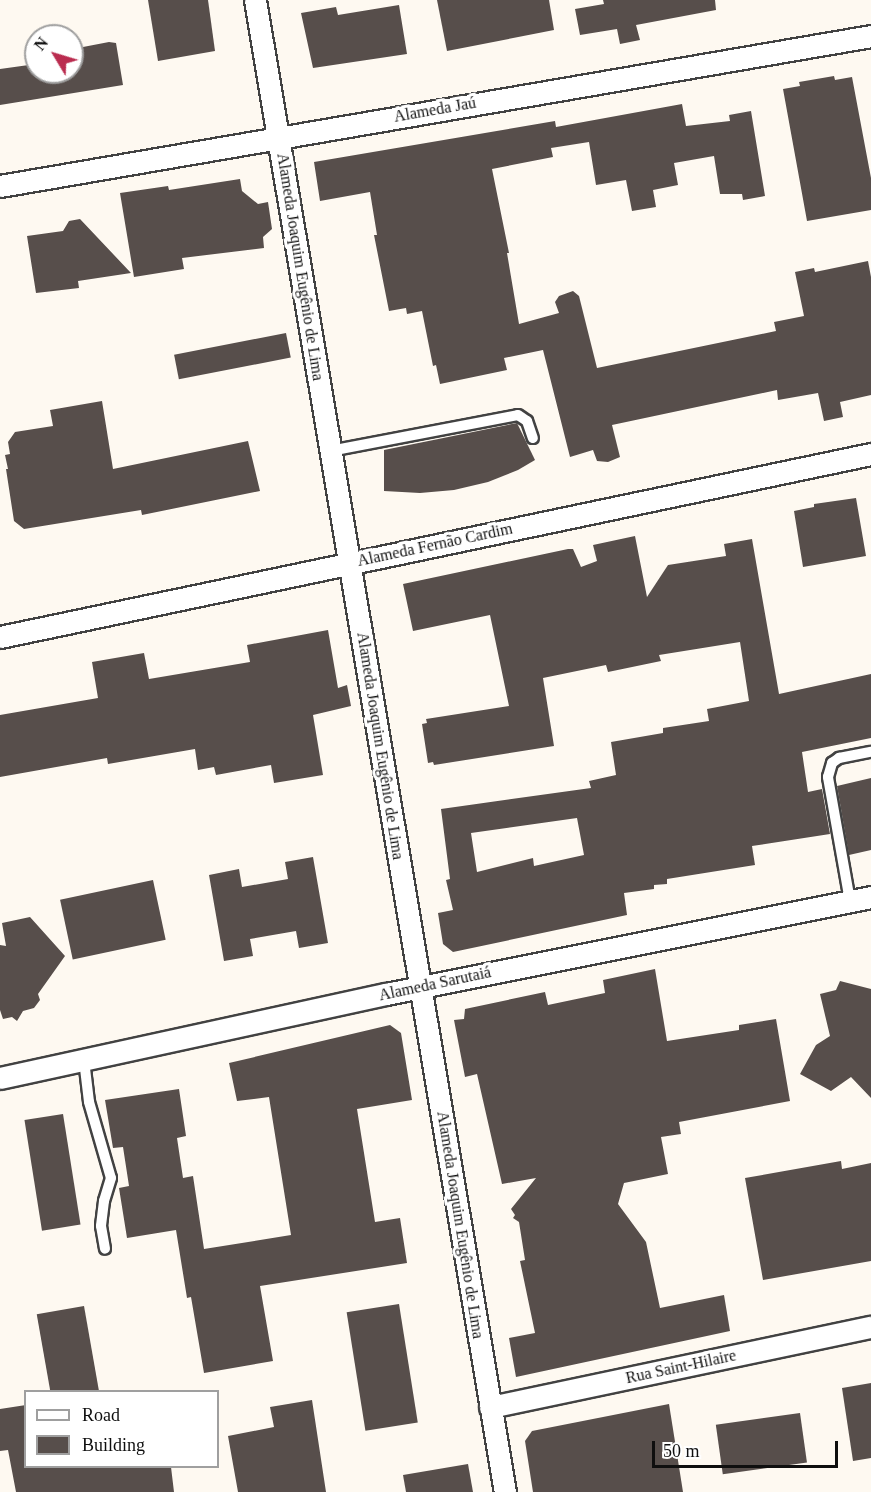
<!DOCTYPE html>
<html>
<head>
<meta charset="utf-8">
<style>
	body { margin:0 }
	#map { position:relative; width:871px; height:1492px; overflow:hidden; background:#fef9f1; font-family:"Times New Roman",serif }
	div>[style] { position:absolute }
	.building>* { inset:0; background:#574e4b; transform-origin:0 0 }
	.roads { filter:drop-shadow(2px 0 #424242) drop-shadow(-2px 0 #424242) drop-shadow(0 2px #424242) drop-shadow(0 -2px #424242) }
	.service>* { height:10px; margin:-5px; padding:0 5px; transform-origin:5px; border-radius:5px; background:#fff }
	.minor>* { height:21px; margin:-10.5px; padding:0 10.5px; transform-origin:10.5px; border-radius:10.5px; background:#fff }
	span { translate:-50% -50%; white-space:nowrap; text-align:center; line-height:1.15; -webkit-text-stroke:6px #fff; paint-order:stroke }
	.street-label { font-size:16px; color:#0f0f0f }
	.legend { position:absolute; left:24px; top:1390px; width:195px; height:78px; box-sizing:border-box; background:#fff; border:2px solid #9f9f9f; margin:0; padding:8px 10px; list-style:none; font-size:18px; color:#0f0f0f }
	.legend li { display:flex; align-items:center; gap:12px; height:30px }
	.legend b { width:30px; border:2px solid #9f9f9f }
	.north { position:absolute; left:24px; top:24px; width:60px; height:60px; box-sizing:border-box; background:#fff; border:2px solid #9f9f9f; border-radius:50%; rotate:308deg; font-size:16px; font-weight:700; line-height:24px; text-align:center; color:#0f0f0f }
	.north::after { content:''; display:block; margin:auto; width:21px; height:27px; background:#ba2c4f; clip-path:polygon(50% 0,100% 100%,50% 72%,0 100%) }
	.scale { position:absolute; left:652px; top:1441px; width:186px; height:27px; box-sizing:border-box; border:3px solid #0f0f0f; border-top:0; padding-left:8px; font-size:18px; line-height:21px; white-space:nowrap; color:#0f0f0f; -webkit-text-stroke:4px #fff; paint-order:stroke }
</style>
</head>
<body>
<div id="map">
	<div class="building">
		<div style="clip-path:polygon(148px 0,208px 0,215px 51px,158px 61px)"></div>
		<div style="clip-path:polygon(437px 0,549px 0,554px 30px,447px 51px)"></div>
		<div style="clip-path:polygon(603px 0,715px 0,716px 10px,636px 25px,640px 40px,620px 44px,617px 29px,580px 35px,575px 9px,604px 4px)"></div>
		<div style="clip-path:polygon(399px 5px,407px 54px,313px 68px,301px 13px,336px 7px,338px 15px)"></div>
		<div style="clip-path:polygon(109px 42px,116px 43px,123px 85px,0 105px,0 69px,36px 64px,36px 72px,72px 72px,72px 53px,79px 52px,83px 47px)"></div>
		<div style="clip-path:polygon(834px 76px,835px 80px,852px 77px,871px 178px,871px 210px,807px 221px,783px 89px,800px 86px,799px 82px)"></div>
		<div style="clip-path:polygon(682px 104px,686px 126px,730px 121px,729px 115px,751px 111px,765px 196px,743px 200px,742px 194px,720px 194px,714px 156px,674px 163px,678px 185px,653px 190px,656px 207px,632px 211px,626px 180px,596px 185px,589px 142px,551px 148px,553px 157px,492px 169px,509px 253px,507px 253px,519px 324px,559px 313px,555px 302px,559px 296px,573px 291px,579px 296px,597px 368px,776px 331px,774px 322px,804px 316px,795px 272px,814px 268px,815px 272px,868px 261px,871px 277px,871px 395px,840px 402px,843px 417px,824px 421px,818px 393px,778px 400px,777px 390px,612px 425px,620px 457px,608px 462px,597px 461px,593px 450px,570px 457px,543px 350px,504px 358px,507px 370px,440px 384px,436px 365px,433px 366px,422px 311px,407px 314px,406px 308px,389px 311px,374px 235px,377px 235px,370px 192px,320px 201px,314px 162px,555px 121px,556px 127px)"></div>
		<div style="clip-path:polygon(240px 179px,242px 191px,258px 204px,268px 202px,272px 229px,263px 237px,264px 248px,182px 258px,184px 269px,134px 277px,120px 193px,168px 186px,169px 190px)"></div>
		<div style="clip-path:polygon(80px 219px,131px 273px,78px 281px,79px 288px,36px 293px,27px 236px,63px 231px,69px 221px)"></div>
		<div style="left:286px;top:333px;width:25px;height:114px;rotate:79deg"></div>
		<div style="clip-path:polygon(102px 401px,113px 469px,248px 441px,260px 491px,142px 515px,141px 510px,24px 529px,14px 521px,6px 469px,8px 469px,5px 455px,10px 454px,8px 442px,15px 432px,53px 426px,50px 410px)"></div>
		<div style="clip-path:polygon(517px 423px,535px 460px,518px 470px,488px 482px,454px 490px,420px 493px,384px 491px,384px 450px)"></div>
		<div style="clip-path:polygon(856px 498px,866px 556px,803px 567px,794px 511px,814px 507px,814px 504px)"></div>
		<div style="clip-path:polygon(evenodd,635px 536px,647px 597px,668px 565px,726px 556px,724px 544px,752px 539px,779px 694px,871px 674px,871px 738px,802px 752px,808px 792px,822px 789px,830px 834px,752px 846px,755px 865px,667px 879px,667px 884px,654px 885px,654px 889px,624px 893px,627px 915px,453px 952px,443px 944px,438px 913px,453px 910px,446px 880px,450px 879px,441px 809px,591px 788px,589px 781px,616px 775px,611px 742px,663px 733px,663px 728px,709px 721px,707px 709px,749px 701px,740px 642px,659px 655px,661px 661px,608px 672px,606px 665px,543px 678px,554px 746px,434px 765px,433px 762px,428px 763px,422px 724px,427px 723px,426px 719px,509px 706px,490px 615px,413px 631px,403px 584px,568px 549px,573px 549px,581px 567px,597px 561px,593px 545px,635px 536px,577px 818px,584px 855px,534px 866px,533px 858px,477px 872px,471px 833px,577px 818px)"></div>
		<div style="clip-path:polygon(328px 630px,338px 688px,347px 685px,351px 706px,313px 715px,323px 775px,274px 783px,271px 765px,216px 775px,214px 767px,198px 770px,195px 749px,108px 764px,107px 758px,0 777px,0 715px,98px 698px,92px 662px,144px 653px,149px 679px,250px 662px,247px 645px)"></div>
		<div style="clip-path:polygon(871px 778px,871px 850px,849px 855px,837px 786px)"></div>
		<div style="clip-path:polygon(313px 857px,328px 943px,299px 948px,296px 931px,250px 939px,253px 956px,224px 961px,209px 875px,239px 869px,242px 887px,288px 879px,285px 862px)"></div>
		<div style="left:153px;top:880px;width:61px;height:95px;rotate:78deg"></div>
		<div style="clip-path:polygon(30px 917px,65px 956px,38px 994px,40px 1000px,34px 1008px,23px 1011px,17px 1021px,12px 1017px,3px 1019px,0 1010px,0 945px,6px 946px,2px 923px)"></div>
		<div style="clip-path:polygon(655px 969px,667px 1041px,739px 1030px,739px 1025px,776px 1019px,790px 1101px,679px 1122px,681px 1134px,661px 1137px,668px 1174px,624px 1183px,618px 1204px,646px 1242px,660px 1308px,724px 1295px,730px 1331px,516px 1377px,509px 1338px,535px 1333px,520px 1261px,525px 1260px,519px 1222px,513px 1218px,515px 1215px,511px 1209px,536px 1178px,502px 1184px,477px 1074px,465px 1077px,454px 1020px,464px 1019px,465px 1009px,545px 992px,548px 1005px,605px 993px,603px 980px)"></div>
		<div style="clip-path:polygon(840px 981px,871px 989px,871px 1098px,851px 1077px,831px 1091px,800px 1074px,816px 1045px,830px 1036px,820px 994px,836px 990px)"></div>
		<div style="clip-path:polygon(390px 1025px,401px 1033px,412px 1100px,357px 1109px,375px 1222px,400px 1218px,407px 1263px,260px 1286px,273px 1361px,204px 1373px,191px 1297px,187px 1298px,176px 1230px,127px 1238px,119px 1188px,129px 1186px,123px 1147px,113px 1148px,105px 1100px,179px 1089px,186px 1136px,177px 1138px,183px 1178px,193px 1176px,204px 1249px,291px 1235px,269px 1097px,237px 1101px,229px 1063px)"></div>
		<div style="left:63px;top:1114px;width:112px;height:39px;rotate:81deg"></div>
		<div style="clip-path:polygon(841px 1161px,842px 1169px,871px 1163px,871px 1261px,763px 1280px,745px 1178px)"></div>
		<div style="left:399px;top:1304px;width:120px;height:53px;rotate:81deg"></div>
		<div style="left:84px;top:1306px;width:87px;height:48px;rotate:80deg"></div>
		<div style="clip-path:polygon(871px 1383px,871px 1458px,853px 1461px,842px 1388px)"></div>
		<div style="clip-path:polygon(312px 1400px,326px 1492px,238px 1492px,228px 1436px,274px 1427px,270px 1407px)"></div>
		<div style="clip-path:polygon(669px 1404px,683px 1492px,533px 1492px,525px 1441px,532px 1431px)"></div>
		<div style="clip-path:polygon(26px 1405px,26px 1467px,171px 1467px,174px 1492px,16px 1492px,8px 1450px,0 1451px,0 1409px)"></div>
		<div style="left:800px;top:1413px;width:50px;height:85px;rotate:82deg"></div>
		<div style="clip-path:polygon(468px 1464px,473px 1492px,406px 1492px,403px 1475px)"></div>
	</div>
	<div class="roads">
		<div class="service">
			<div style="left:330px;top:451px;width:191px;rotate:-10.8deg"></div>
			<div style="left:518px;top:415px;width:11px;rotate:34deg"></div>
			<div style="left:527px;top:421px;width:18px;rotate:71deg"></div>
			<div style="left:850px;top:901px;width:126px;rotate:-100.1deg"></div>
			<div style="left:828px;top:777px;width:15px;rotate:-74deg"></div>
			<div style="left:832px;top:763px;width:9px;rotate:-36deg"></div>
			<div style="left:839px;top:758px;width:33px;rotate:-11deg"></div>
			<div style="left:84px;top:1060px;width:42px;rotate:83.2deg"></div>
			<div style="left:89px;top:1102px;width:79px;rotate:73.9deg"></div>
			<div style="left:111px;top:1178px;width:24px;rotate:107deg"></div>
			<div style="left:104px;top:1201px;width:25px;rotate:97deg"></div>
			<div style="left:101px;top:1226px;width:23px;rotate:80deg"></div>
		</div>
		<div class="minor">
			<div style="left:255px;top:0;width:1513px;rotate:80.49deg"></div>
			<div style="left:0;top:186px;width:884px;rotate:-9.77deg"></div>
			<div style="left:0;top:637px;width:890px;rotate:-11.87deg"></div>
			<div style="left:0;top:1078px;width:395px;rotate:-12.3deg"></div>
			<div style="left:386px;top:994px;width:495px;rotate:-11.3deg"></div>
			<div style="left:490px;top:1407px;width:389px;rotate:-11.9deg"></div>
		</div>
	</div>
	<div class="street-label">
		<span style="left:435px;top:110px;rotate:-10deg">Alameda Jaú</span>
		<span style="left:300px;top:267px;rotate:81deg">Alameda Joaquim Eugênio de Lima</span>
		<span style="left:435px;top:545px;rotate:-12deg">Alameda Fernão Cardim</span>
		<span style="left:380px;top:746px;rotate:81deg">Alameda Joaquim Eugênio de Lima</span>
		<span style="left:435px;top:984px;rotate:-12deg">Alameda Sarutaiá</span>
		<span style="left:460px;top:1225px;rotate:81deg">Alameda Joaquim Eugênio de Lima</span>
		<span style="left:681px;top:1367px;rotate:-12deg">Rua Saint-Hilaire</span>
	</div>
	<ul class="legend">
	<li><b style="height:8px;background:#fff"></b>Road</li>
	<li><b style="height:16px;background:#574e4b"></b>Building</li>
	</ul>
	<div class="north">N</div>
	<div class="scale">50 m</div>
</div>
</body>
</html>
